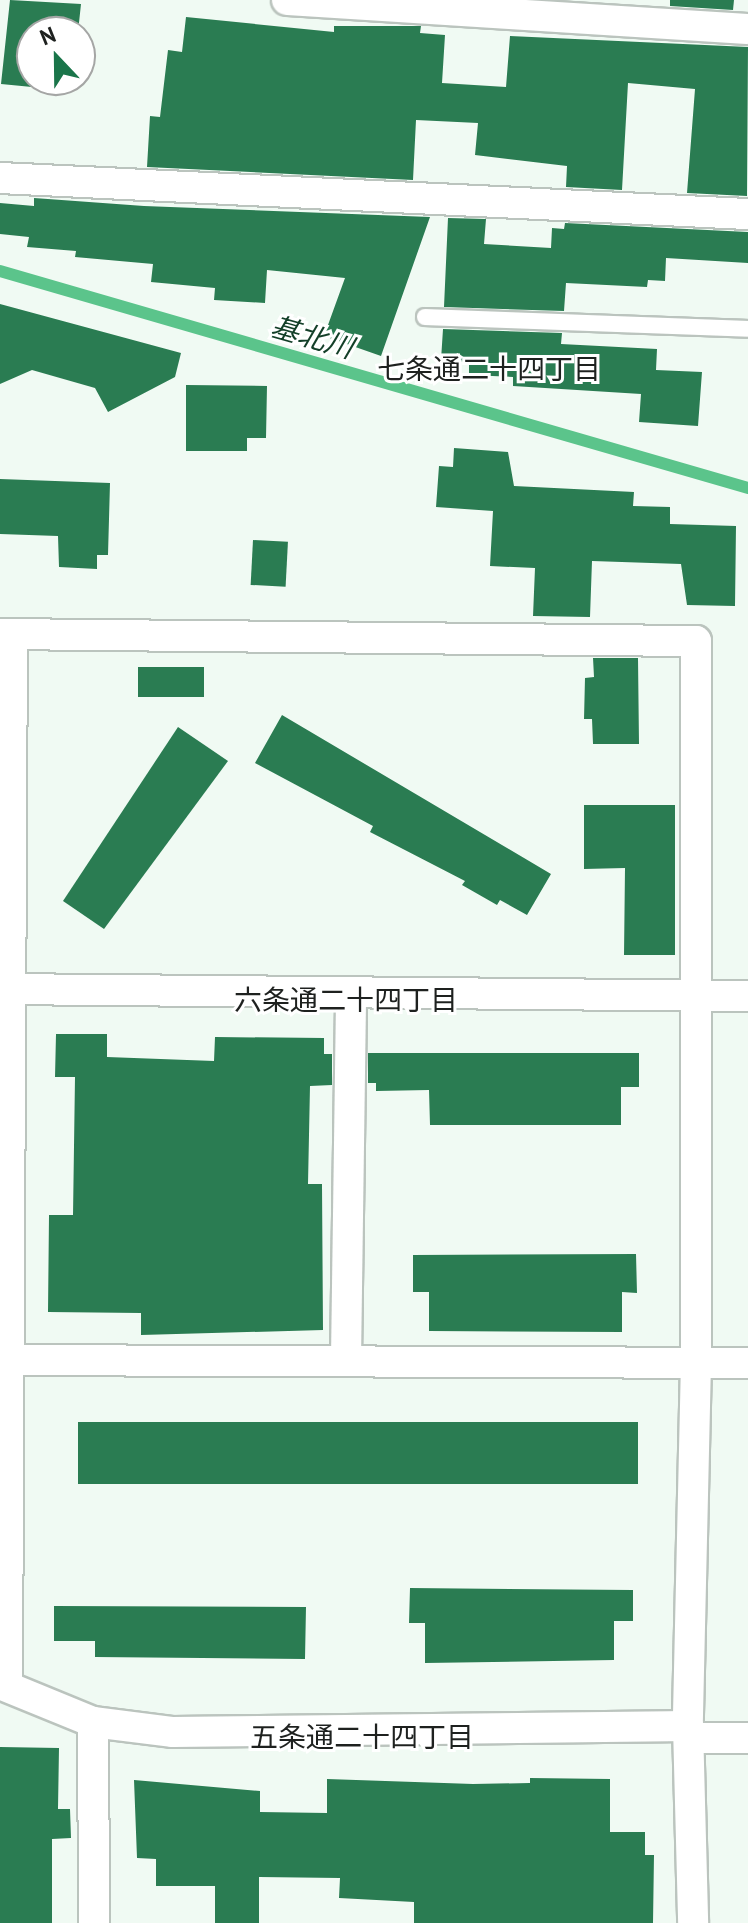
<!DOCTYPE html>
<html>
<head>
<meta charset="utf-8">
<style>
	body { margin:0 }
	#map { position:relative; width:748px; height:1923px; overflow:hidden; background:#f0faf3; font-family:"PT Sans","Noto Sans JP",sans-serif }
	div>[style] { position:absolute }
	.stream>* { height:12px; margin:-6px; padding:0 6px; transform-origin:6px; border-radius:6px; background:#5bc48b }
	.building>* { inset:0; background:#2a7c52; transform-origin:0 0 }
	.roads { filter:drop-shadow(2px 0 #bbc4be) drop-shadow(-2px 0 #bbc4be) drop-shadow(0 2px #bbc4be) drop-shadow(0 -2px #bbc4be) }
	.service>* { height:16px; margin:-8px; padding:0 8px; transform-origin:8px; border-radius:8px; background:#fff }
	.minor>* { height:30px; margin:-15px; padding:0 15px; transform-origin:15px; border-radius:15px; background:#fff }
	span { translate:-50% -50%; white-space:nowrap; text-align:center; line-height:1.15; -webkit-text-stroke:6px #fff; paint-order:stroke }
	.water-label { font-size:28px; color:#133f28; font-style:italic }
	.neighbourhood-label { font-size:28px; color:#1e211f }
	.north { position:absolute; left:16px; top:16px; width:80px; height:80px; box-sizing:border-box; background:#fff; border:2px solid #a5a6a5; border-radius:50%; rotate:338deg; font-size:22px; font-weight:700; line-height:32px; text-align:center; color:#1e211f }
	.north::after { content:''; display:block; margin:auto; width:28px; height:36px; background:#1a754a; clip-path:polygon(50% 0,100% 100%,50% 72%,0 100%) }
</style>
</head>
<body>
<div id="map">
	<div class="stream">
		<div style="left:0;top:271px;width:779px;rotate:16.18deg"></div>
	</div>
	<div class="building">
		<div style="clip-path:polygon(10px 0,81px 4px,78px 32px,32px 32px,32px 80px,64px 80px,63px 90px,1px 84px)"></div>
		<div style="clip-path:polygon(670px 0,734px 0,733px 10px,670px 6px)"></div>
		<div style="clip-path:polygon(186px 17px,334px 32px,334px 26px,421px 26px,420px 33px,445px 35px,442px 83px,506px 87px,510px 36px,748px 47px,747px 196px,687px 193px,695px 89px,628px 83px,622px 190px,566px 187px,567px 166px,475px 155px,478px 123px,416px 120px,413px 180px,147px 167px,150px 116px,160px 117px,168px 50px,182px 52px)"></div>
		<div style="clip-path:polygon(34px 198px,144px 206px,430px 217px,381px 356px,324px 336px,345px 278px,267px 270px,265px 303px,214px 300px,215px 288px,151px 282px,153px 264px,75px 257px,76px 251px,27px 247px,29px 237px,0 234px,0 203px,34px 206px)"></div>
		<div style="clip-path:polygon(448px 218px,486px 219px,484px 244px,551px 248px,552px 228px,564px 229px,565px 223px,748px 232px,748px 263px,666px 258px,665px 281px,648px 280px,647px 287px,566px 283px,564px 311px,444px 307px)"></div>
		<div style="clip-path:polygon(0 304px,181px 353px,175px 377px,108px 412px,95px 388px,32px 370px,0 384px)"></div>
		<div style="clip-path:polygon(443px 329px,562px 333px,561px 344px,657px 349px,656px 370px,702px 372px,698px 426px,639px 422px,641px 394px,513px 386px,513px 377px,469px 375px,469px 362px,441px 360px)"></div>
		<div style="clip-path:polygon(186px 385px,267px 386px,266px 438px,247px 438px,247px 451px,186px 451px)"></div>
		<div style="clip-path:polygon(454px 448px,508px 452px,514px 486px,634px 492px,633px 506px,670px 507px,670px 524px,736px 526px,735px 606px,687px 605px,681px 564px,592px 561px,590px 617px,533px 616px,535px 568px,490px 566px,493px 511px,436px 507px,439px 466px,453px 467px)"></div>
		<div style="clip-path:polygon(0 479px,110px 483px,108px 555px,97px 555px,97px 569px,59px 567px,58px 536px,0 534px)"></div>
		<div style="left:253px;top:540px;width:35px;height:45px;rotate:3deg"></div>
		<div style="clip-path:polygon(593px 658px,638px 658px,639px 744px,593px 744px,592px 719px,584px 719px,585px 678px,594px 677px)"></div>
		<div style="left:204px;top:667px;width:30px;height:66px;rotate:90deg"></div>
		<div style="clip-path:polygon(282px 715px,551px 874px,527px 915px,500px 900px,497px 905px,462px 885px,465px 881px,370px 832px,373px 826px,255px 763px)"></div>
		<div style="clip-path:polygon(178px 727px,228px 761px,104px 929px,63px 901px)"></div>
		<div style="clip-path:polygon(584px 805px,675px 805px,675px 955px,624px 955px,625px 868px,584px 869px)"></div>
		<div style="clip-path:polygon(56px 1034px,107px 1034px,107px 1057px,214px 1061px,215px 1037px,324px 1038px,324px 1054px,332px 1054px,332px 1085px,310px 1086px,308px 1184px,322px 1184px,323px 1330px,141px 1335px,141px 1313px,48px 1312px,49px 1215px,73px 1215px,75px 1077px,55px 1077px)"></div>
		<div style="clip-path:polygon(368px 1053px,639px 1053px,639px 1087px,621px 1087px,621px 1125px,430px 1125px,429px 1090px,376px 1091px,376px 1083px,368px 1083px)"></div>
		<div style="clip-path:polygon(636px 1254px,637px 1293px,622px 1292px,622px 1332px,429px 1331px,429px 1292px,413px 1292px,413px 1255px)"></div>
		<div style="left:78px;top:1422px;width:560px;height:62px"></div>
		<div style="clip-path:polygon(410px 1588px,633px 1590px,633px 1621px,614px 1621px,614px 1660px,425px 1663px,425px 1623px,409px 1623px)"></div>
		<div style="clip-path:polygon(54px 1606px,306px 1607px,305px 1659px,95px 1657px,95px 1641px,54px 1641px)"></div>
		<div style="clip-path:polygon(0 1747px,59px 1748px,58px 1809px,70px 1809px,71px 1838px,52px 1839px,52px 1923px,0 1923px)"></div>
		<div style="clip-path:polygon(530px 1778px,610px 1779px,610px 1832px,645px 1832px,645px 1855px,654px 1855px,653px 1923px,414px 1923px,414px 1902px,339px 1898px,340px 1878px,259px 1877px,259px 1923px,215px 1923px,215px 1886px,156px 1886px,156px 1859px,137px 1858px,134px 1780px,260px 1791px,260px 1812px,327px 1813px,327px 1779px,473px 1784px,530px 1783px)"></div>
	</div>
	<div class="roads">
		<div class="service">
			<div style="left:425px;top:317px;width:323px;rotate:2.1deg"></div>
		</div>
		<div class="minor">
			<div style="left:287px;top:0;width:462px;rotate:3.6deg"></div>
			<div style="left:0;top:178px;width:749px;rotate:2.76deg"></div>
			<div style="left:0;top:634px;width:696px;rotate:0.58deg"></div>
			<div style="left:696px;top:641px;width:721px;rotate:90deg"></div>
			<div style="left:696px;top:1362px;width:364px;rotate:91.3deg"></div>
			<div style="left:688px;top:1726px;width:197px;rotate:88.5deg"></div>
			<div style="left:0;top:989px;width:748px;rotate:0.54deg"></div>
			<div style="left:346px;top:1359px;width:363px;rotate:-89.2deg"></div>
			<div style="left:0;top:1360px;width:748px;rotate:0.23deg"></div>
			<div style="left:0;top:1684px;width:100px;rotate:22.2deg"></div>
			<div style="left:93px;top:1722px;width:81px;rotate:7.1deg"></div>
			<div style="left:173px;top:1732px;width:515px;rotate:-0.67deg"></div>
			<div style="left:7px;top:1684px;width:1049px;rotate:-89.73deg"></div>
			<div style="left:93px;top:1722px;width:201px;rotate:89.7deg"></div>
			<div style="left:689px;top:1738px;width:59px"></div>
		</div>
	</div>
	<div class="water-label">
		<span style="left:312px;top:337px;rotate:16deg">基北川</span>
	</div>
	<div class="neighbourhood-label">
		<span style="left:489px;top:369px">七条通二十四丁目</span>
		<span style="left:346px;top:1000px">六条通二十四丁目</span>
		<span style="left:362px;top:1737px">五条通二十四丁目</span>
	</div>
	<div class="north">N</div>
</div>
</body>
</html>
